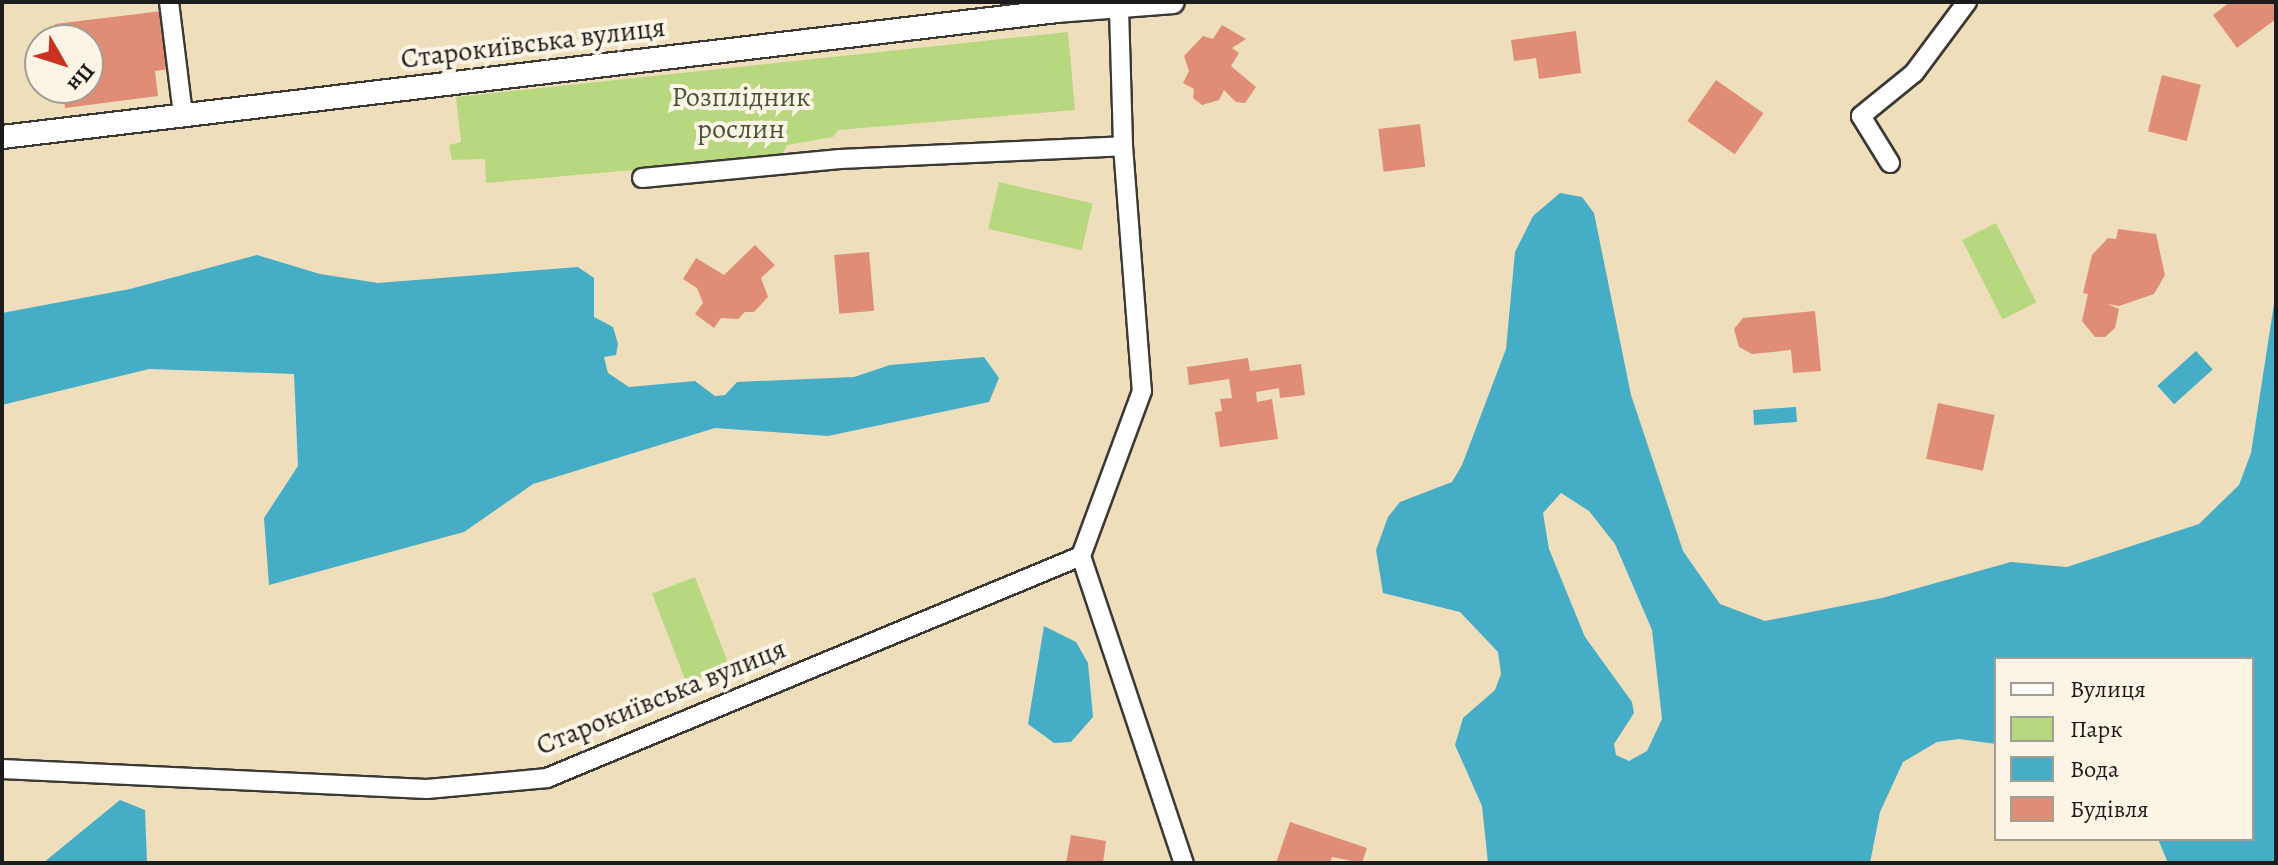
<!DOCTYPE html>
<html>
<head>
<meta charset="utf-8">
<style>
	body { margin:0 }
	#map { position:relative; width:2278px; height:865px; overflow:hidden; background:#efdebc; font-family:Alegreya,serif }
	div>[style] { position:absolute }
	.green>* { inset:0; background:#b8d87f; transform-origin:0 0 }
	.water>* { inset:0; background:#46adc6; transform-origin:0 0 }
	.building>* { inset:0; background:#e08d77; transform-origin:0 0 }
	.roads { filter:drop-shadow(2px 0 #3c3934) drop-shadow(-2px 0 #3c3934) drop-shadow(0 2px #3c3934) drop-shadow(0 -2px #3c3934) }
	.minor>* { height:18px; margin:-9px; padding:0 9px; transform-origin:9px; border-radius:9px; background:#fff }
	.tertiary>* { height:22px; margin:-11px; padding:0 11px; transform-origin:11px; border-radius:11px; background:#fff }
	span { translate:-50% -50%; white-space:nowrap; text-align:center; line-height:1.15; -webkit-text-stroke:8px #fcf5e5; paint-order:stroke }
	.street-label { font-size:28px; color:#1c1c1c }
	.park-label { font-size:28px; color:#4b543a }
	.frame { position:absolute; inset:0; border:4px solid #1c1c1c; pointer-events:none }
	.legend { position:absolute; left:1994px; top:657px; width:260px; height:184px; box-sizing:border-box; background:#fcf5e5; border:2px solid #a29e95; margin:0; padding:10px 14px; list-style:none; font-size:24px; color:#1c1c1c }
	.legend li { display:flex; align-items:center; gap:16px; height:40px }
	.legend b { width:40px; border:2px solid #a29e95 }
	.north { position:absolute; left:24px; top:24px; width:80px; height:80px; box-sizing:border-box; background:#fcf5e5; border:2px solid #a29e95; border-radius:50%; rotate:129deg; font-size:22px; font-weight:700; line-height:32px; text-align:center; color:#1c1c1c }
	.north::after { content:''; display:block; margin:auto; width:28px; height:36px; background:#c8321e; clip-path:polygon(50% 0,100% 100%,50% 72%,0 100%) }
</style>
</head>
<body>
<div id="map">
	<div class="green">
		<div style="clip-path:polygon(1068px 32px,1075px 110px,838px 130px,833px 137px,787px 145px,781px 157px,486px 183px,485px 159px,452px 160px,449px 145px,461px 142px,456px 97px)"></div>
		<div style="left:999px;top:182px;width:96px;height:48px;rotate:13deg"></div>
		<div style="left:1996px;top:223px;width:89px;height:38px;rotate:63deg"></div>
		<div style="left:695px;top:577px;width:96px;height:46px;rotate:69deg"></div>
	</div>
	<div class="water">
		<div style="clip-path:polygon(evenodd,1560px 193px,1582px 197px,1594px 213px,1631px 395px,1683px 551px,1720px 604px,1765px 621px,1882px 598px,2011px 562px,2067px 567px,2199px 524px,2239px 485px,2251px 453px,2276px 291px,2276px 863px,2168px 863px,2158px 839px,2252px 839px,2252px 659px,1996px 659px,1996px 744px,1959px 739px,1937px 742px,1903px 762px,1880px 812px,1870px 863px,1488px 863px,1482px 806px,1455px 745px,1463px 718px,1495px 690px,1501px 674px,1498px 652px,1460px 612px,1383px 593px,1376px 550px,1388px 517px,1400px 502px,1452px 482px,1462px 465px,1506px 349px,1515px 252px,1533px 216px,1560px 193px,1561px 493px,1589px 511px,1615px 544px,1652px 630px,1662px 719px,1647px 751px,1629px 761px,1616px 755px,1614px 744px,1634px 713px,1632px 702px,1585px 637px,1549px 549px,1543px 513px,1561px 493px)"></div>
		<div style="clip-path:polygon(257px 255px,320px 274px,378px 283px,578px 267px,594px 278px,594px 317px,613px 327px,618px 344px,616px 355px,604px 357px,608px 373px,629px 387px,695px 381px,715px 396px,725px 395px,737px 382px,854px 377px,890px 365px,984px 357px,999px 378px,989px 402px,828px 436px,715px 428px,533px 484px,464px 532px,269px 585px,264px 518px,298px 466px,294px 374px,149px 369px,2px 405px,2px 313px,130px 289px)"></div>
		<div style="left:2196px;top:351px;width:25px;height:52px;rotate:48deg"></div>
		<div style="left:1796px;top:407px;width:15px;height:43px;rotate:86deg"></div>
		<div style="clip-path:polygon(1044px 626px,1076px 642px,1088px 663px,1093px 717px,1071px 742px,1054px 743px,1028px 724px)"></div>
		<div style="clip-path:polygon(120px 800px,145px 810px,147px 863px,43px 863px)"></div>
	</div>
	<div class="building">
		<div style="clip-path:polygon(2230px 2px,2276px 2px,2276px 19px,2237px 48px,2213px 15px)"></div>
		<div style="clip-path:polygon(162px 11px,169px 69px,155px 71px,158px 96px,65px 108px,63px 88px,88px 88px,88px 40px,57px 40px,55px 24px)"></div>
		<div style="clip-path:polygon(1222px 25px,1246px 39px,1232px 48px,1239px 53px,1231px 66px,1256px 87px,1245px 103px,1236px 102px,1224px 90px,1219px 100px,1202px 105px,1193px 98px,1194px 89px,1183px 83px,1189px 71px,1184px 56px,1203px 36px,1213px 39px)"></div>
		<div style="clip-path:polygon(1576px 31px,1581px 73px,1539px 79px,1536px 58px,1514px 61px,1511px 40px)"></div>
		<div style="left:2162px;top:75px;width:40px;height:58px;rotate:14deg"></div>
		<div style="left:1716px;top:80px;width:58px;height:50px;rotate:35deg"></div>
		<div style="left:1420px;top:124px;width:43px;height:42px;rotate:83deg"></div>
		<div style="clip-path:polygon(2118px 229px,2156px 234px,2165px 275px,2154px 294px,2119px 306px,2107px 304px,2119px 309px,2115px 328px,2105px 337px,2095px 337px,2082px 321px,2088px 294px,2083px 293px,2092px 255px,2108px 238px,2116px 239px)"></div>
		<div style="clip-path:polygon(755px 245px,775px 265px,761px 278px,768px 297px,754px 312px,745px 312px,738px 319px,721px 318px,714px 328px,695px 314px,703px 303px,697px 288px,683px 279px,696px 258px,724px 275px)"></div>
		<div style="left:869px;top:252px;width:59px;height:35px;rotate:85deg"></div>
		<div style="clip-path:polygon(1815px 311px,1821px 371px,1793px 373px,1791px 350px,1752px 354px,1739px 347px,1734px 329px,1743px 318px)"></div>
		<div style="clip-path:polygon(1248px 358px,1250px 371px,1301px 364px,1305px 395px,1280px 398px,1279px 388px,1256px 392px,1257px 402px,1272px 399px,1278px 439px,1220px 447px,1215px 412px,1222px 411px,1220px 399px,1232px 398px,1229px 379px,1189px 385px,1187px 367px)"></div>
		<div style="left:1938px;top:403px;width:58px;height:57px;rotate:12deg"></div>
		<div style="clip-path:polygon(1290px 822px,1367px 848px,1362px 863px,1332px 857px,1330px 863px,1276px 863px)"></div>
		<div style="clip-path:polygon(1071px 835px,1106px 841px,1103px 863px,1066px 863px)"></div>
	</div>
	<div class="roads">
		<div class="minor">
			<div style="left:169px;top:2px;width:114px;rotate:82.9deg"></div>
			<div style="left:1119px;top:9px;width:137px;rotate:88.3deg"></div>
			<div style="left:1123px;top:146px;width:246px;rotate:85.6deg"></div>
			<div style="left:1142px;top:391px;width:176px;rotate:110.3deg"></div>
			<div style="left:1081px;top:556px;width:324px;rotate:71.5deg"></div>
			<div style="left:1890px;top:163px;width:55px;rotate:-121.7deg"></div>
			<div style="left:1861px;top:116px;width:68px;rotate:-39.1deg"></div>
			<div style="left:1914px;top:73px;width:89px;rotate:-53.3deg"></div>
			<div style="left:642px;top:178px;width:199px;rotate:-5.5deg"></div>
			<div style="left:840px;top:159px;width:283px;rotate:-2.6deg"></div>
			<div style="left:2px;top:769px;width:425px;rotate:2.7deg"></div>
			<div style="left:427px;top:789px;width:121px;rotate:-5.2deg"></div>
			<div style="left:547px;top:778px;width:578px;rotate:-22.57deg"></div>
		</div>
		<div class="tertiary">
			<div style="left:2px;top:137px;width:1062px;rotate:-6.81deg"></div>
			<div style="left:1057px;top:11px;width:116px;rotate:-4.4deg"></div>
		</div>
	</div>
	<div class="street-label">
		<span style="left:533px;top:43px;rotate:-7deg">Старокиївська вулиця</span>
		<span style="left:661px;top:697px;rotate:-22deg">Старокиївська вулиця</span>
	</div>
	<div class="park-label">
		<span style="left:741px;top:113px">Розплідник<br>рослин</span>
	</div>
	<div class="frame"></div>
	<ul class="legend">
	<li><b style="height:10px;background:#fff"></b>Вулиця</li>
	<li><b style="height:22px;background:#b8d87f"></b>Парк</li>
	<li><b style="height:22px;background:#46adc6"></b>Вода</li>
	<li><b style="height:22px;background:#e08d77"></b>Будівля</li>
	</ul>
	<div class="north">Пн</div>
</div>
</body>
</html>
